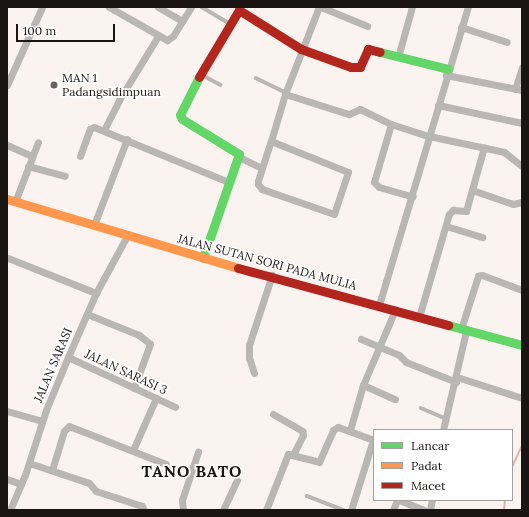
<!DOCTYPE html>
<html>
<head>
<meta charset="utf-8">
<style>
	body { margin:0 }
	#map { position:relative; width:529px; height:517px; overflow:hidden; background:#faf3f0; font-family:Lora,serif }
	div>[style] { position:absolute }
	.stream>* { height:2px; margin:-1px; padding:0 1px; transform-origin:1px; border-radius:1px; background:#dcb5a4 }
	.lane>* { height:3.5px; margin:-1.75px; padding:0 1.75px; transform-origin:1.75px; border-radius:1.75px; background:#b9b6b4 }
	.street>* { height:7px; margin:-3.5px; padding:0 3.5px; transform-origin:3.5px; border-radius:3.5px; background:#b9b6b4 }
	.fast>* { height:9px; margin:-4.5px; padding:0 4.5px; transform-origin:4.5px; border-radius:4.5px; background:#63d668 }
	.slow>* { height:9px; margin:-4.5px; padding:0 4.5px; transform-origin:4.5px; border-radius:4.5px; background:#ff974d }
	.jam>* { height:9px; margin:-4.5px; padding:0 4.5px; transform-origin:4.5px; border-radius:4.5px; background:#b3261e }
	.dots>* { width:11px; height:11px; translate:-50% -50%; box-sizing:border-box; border:2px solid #fff; border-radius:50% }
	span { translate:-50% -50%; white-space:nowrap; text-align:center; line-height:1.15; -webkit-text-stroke:3.5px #fff; paint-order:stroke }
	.poi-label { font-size:12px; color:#1a1412 }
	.left { translate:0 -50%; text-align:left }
	.street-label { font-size:12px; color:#1a1412 }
	.district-label { font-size:16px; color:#1a1412; font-weight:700; letter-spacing:1px }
	.frame { position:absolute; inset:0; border:8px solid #1a1412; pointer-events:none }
	.legend { position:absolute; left:373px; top:429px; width:140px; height:72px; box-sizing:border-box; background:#fff; border:1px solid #a3a1a0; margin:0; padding:5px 7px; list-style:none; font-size:12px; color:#1a1412 }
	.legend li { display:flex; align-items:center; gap:8px; height:20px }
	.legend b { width:20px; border:1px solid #a3a1a0 }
	.scale { position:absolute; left:16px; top:24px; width:99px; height:18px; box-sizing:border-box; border:2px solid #1a1412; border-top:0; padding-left:5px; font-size:12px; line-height:14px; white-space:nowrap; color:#1a1412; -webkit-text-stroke:3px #fff; paint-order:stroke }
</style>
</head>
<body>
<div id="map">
	<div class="stream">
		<div style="left:512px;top:467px;width:23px;rotate:-65deg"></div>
		<div style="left:504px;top:510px;width:10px;rotate:-84deg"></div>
	</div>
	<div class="lane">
		<div style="left:202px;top:7px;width:33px;rotate:31deg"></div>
		<div style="left:202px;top:75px;width:21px;rotate:28deg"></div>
		<div style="left:256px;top:78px;width:32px;rotate:26deg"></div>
		<div style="left:421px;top:408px;width:26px;rotate:23deg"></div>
		<div style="left:307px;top:496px;width:39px;rotate:21deg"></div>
	</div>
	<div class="street">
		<div style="left:109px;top:7px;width:67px;rotate:29.6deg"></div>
		<div style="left:167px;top:40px;width:7px;rotate:-34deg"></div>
		<div style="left:173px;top:36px;width:34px;rotate:-58deg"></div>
		<div style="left:158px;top:7px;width:28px;rotate:30deg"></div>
		<div style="left:321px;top:7px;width:50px;rotate:22.4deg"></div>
		<div style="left:461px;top:27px;width:48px;rotate:18.1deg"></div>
		<div style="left:398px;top:57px;width:52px;rotate:-74.4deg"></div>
		<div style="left:446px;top:75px;width:77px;rotate:11.2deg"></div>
		<div style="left:7px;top:85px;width:85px;rotate:-65.8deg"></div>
		<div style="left:515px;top:89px;width:23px;rotate:-72deg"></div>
		<div style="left:285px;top:94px;width:67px;rotate:17.4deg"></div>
		<div style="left:349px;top:114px;width:12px;rotate:-24deg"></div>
		<div style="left:360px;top:109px;width:34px;rotate:26deg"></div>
		<div style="left:391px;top:124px;width:40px;rotate:18deg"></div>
		<div style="left:429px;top:136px;width:77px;rotate:12deg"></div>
		<div style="left:504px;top:152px;width:23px;rotate:38deg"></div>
		<div style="left:438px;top:105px;width:86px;rotate:12.1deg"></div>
		<div style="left:391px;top:124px;width:60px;rotate:106.3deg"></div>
		<div style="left:374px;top:182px;width:7px;rotate:45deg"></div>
		<div style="left:379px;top:187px;width:35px;rotate:16deg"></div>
		<div style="left:104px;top:130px;width:34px;rotate:-63deg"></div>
		<div style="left:119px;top:100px;width:75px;rotate:-58.6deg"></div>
		<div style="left:271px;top:141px;width:83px;rotate:21.9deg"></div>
		<div style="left:348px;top:172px;width:44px;rotate:108.4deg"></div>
		<div style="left:334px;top:214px;width:76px;rotate:-160.9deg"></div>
		<div style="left:262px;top:189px;width:6px;rotate:-129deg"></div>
		<div style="left:258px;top:184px;width:3px;rotate:-90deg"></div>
		<div style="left:258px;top:181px;width:14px;rotate:-73deg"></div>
		<div style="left:262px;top:168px;width:28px;rotate:-72deg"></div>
		<div style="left:271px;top:141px;width:49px;rotate:-73.4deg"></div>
		<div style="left:285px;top:94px;width:93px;rotate:-68.7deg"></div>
		<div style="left:7px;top:145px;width:27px;rotate:24deg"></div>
		<div style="left:80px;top:156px;width:29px;rotate:-70deg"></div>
		<div style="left:90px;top:129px;width:4px;rotate:-27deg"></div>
		<div style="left:94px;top:127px;width:146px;rotate:22.2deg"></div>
		<div style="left:239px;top:157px;width:25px;rotate:26deg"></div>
		<div style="left:28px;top:166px;width:38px;rotate:15deg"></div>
		<div style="left:472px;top:190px;width:43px;rotate:18.9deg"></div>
		<div style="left:513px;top:204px;width:9px;rotate:-13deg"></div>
		<div style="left:15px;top:202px;width:64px;rotate:-69deg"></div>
		<div style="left:94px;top:225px;width:92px;rotate:-69deg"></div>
		<div style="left:446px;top:226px;width:38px;rotate:17deg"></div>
		<div style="left:8px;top:258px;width:95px;rotate:21.7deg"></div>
		<div style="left:379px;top:305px;width:311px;rotate:-73.4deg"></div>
		<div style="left:87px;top:314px;width:56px;rotate:22deg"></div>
		<div style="left:139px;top:335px;width:14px;rotate:39deg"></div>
		<div style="left:150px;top:344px;width:47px;rotate:110deg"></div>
		<div style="left:419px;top:317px;width:107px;rotate:-73.8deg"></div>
		<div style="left:449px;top:214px;width:6px;rotate:-45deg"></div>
		<div style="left:453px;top:210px;width:13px;rotate:4deg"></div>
		<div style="left:466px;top:211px;width:66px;rotate:-74.3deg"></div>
		<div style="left:461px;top:329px;width:56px;rotate:-72.2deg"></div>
		<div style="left:478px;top:276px;width:4px;rotate:-14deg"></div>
		<div style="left:482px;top:275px;width:43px;rotate:20.6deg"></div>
		<div style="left:361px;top:339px;width:41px;rotate:22.8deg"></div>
		<div style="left:399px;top:355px;width:10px;rotate:45deg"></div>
		<div style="left:406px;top:362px;width:54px;rotate:21.8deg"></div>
		<div style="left:68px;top:357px;width:118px;rotate:25deg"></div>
		<div style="left:254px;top:373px;width:16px;rotate:-108deg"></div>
		<div style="left:249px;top:358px;width:13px;rotate:-90deg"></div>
		<div style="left:249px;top:345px;width:74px;rotate:-71.8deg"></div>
		<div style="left:457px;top:377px;width:68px;rotate:17.9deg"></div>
		<div style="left:363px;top:385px;width:35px;rotate:24deg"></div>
		<div style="left:7px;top:411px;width:36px;rotate:16deg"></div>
		<div style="left:273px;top:414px;width:34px;rotate:30deg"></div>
		<div style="left:302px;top:431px;width:4px;rotate:76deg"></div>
		<div style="left:303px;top:435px;width:20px;rotate:117deg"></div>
		<div style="left:350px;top:430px;width:47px;rotate:-73.9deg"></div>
		<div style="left:363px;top:385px;width:82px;rotate:-66.9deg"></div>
		<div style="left:443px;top:430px;width:102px;rotate:-76.9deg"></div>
		<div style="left:133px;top:450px;width:57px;rotate:-66.1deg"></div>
		<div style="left:29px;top:463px;width:63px;rotate:18.4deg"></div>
		<div style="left:89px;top:483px;width:11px;rotate:49deg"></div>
		<div style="left:96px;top:491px;width:48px;rotate:18.1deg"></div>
		<div style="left:142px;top:506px;width:4px;rotate:63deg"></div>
		<div style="left:52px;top:470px;width:41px;rotate:-72.9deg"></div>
		<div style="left:64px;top:431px;width:7px;rotate:-45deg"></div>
		<div style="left:69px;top:426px;width:104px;rotate:21.4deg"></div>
		<div style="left:7px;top:479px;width:15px;rotate:20deg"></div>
		<div style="left:399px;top:500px;width:27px;rotate:22deg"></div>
		<div style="left:10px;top:510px;width:38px;rotate:-67deg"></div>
		<div style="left:25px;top:475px;width:68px;rotate:-72.1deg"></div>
		<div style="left:46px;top:410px;width:57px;rotate:-67.5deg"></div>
		<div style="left:68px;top:357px;width:70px;rotate:-66.4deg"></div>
		<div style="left:96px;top:293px;width:67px;rotate:-61.5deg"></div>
		<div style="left:183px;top:510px;width:10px;rotate:-96deg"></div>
		<div style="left:182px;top:500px;width:51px;rotate:-71.6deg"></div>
		<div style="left:223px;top:510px;width:33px;rotate:-65deg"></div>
		<div style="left:266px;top:510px;width:60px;rotate:-68.6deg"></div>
		<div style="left:288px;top:454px;width:32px;rotate:14deg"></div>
		<div style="left:319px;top:462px;width:35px;rotate:-66deg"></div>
		<div style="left:333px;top:430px;width:6px;rotate:-31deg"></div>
		<div style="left:338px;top:427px;width:37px;rotate:20deg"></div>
		<div style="left:373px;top:440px;width:73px;rotate:107.4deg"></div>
		<div style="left:393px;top:510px;width:11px;rotate:-68deg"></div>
		<div style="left:430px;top:510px;width:10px;rotate:-79deg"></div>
	</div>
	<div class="fast">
		<div style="left:380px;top:52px;width:70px;rotate:14deg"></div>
		<div style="left:199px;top:77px;width:42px;rotate:116.6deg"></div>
		<div style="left:180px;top:115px;width:4px;rotate:63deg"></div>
		<div style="left:182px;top:119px;width:67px;rotate:31.6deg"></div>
		<div style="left:239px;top:154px;width:110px;rotate:109.1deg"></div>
		<div style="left:448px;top:325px;width:77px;rotate:15.1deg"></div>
	</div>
	<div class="slow">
		<div style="left:7px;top:199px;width:241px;rotate:16.6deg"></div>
	</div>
	<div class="jam">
		<div style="left:199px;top:77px;width:78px;rotate:-59.2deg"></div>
		<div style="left:239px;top:10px;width:73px;rotate:32.2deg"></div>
		<div style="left:301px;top:49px;width:53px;rotate:19.8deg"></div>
		<div style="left:351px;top:67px;width:9px"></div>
		<div style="left:360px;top:67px;width:20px;rotate:-66deg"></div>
		<div style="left:368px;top:49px;width:12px;rotate:14deg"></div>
		<div style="left:238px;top:268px;width:218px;rotate:15.2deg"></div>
	</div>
	<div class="dots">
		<div style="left:54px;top:85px;background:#686260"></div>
	</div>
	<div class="poi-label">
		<span class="left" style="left:62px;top:85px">MAN 1<br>Padangsidimpuan</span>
	</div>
	<div class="street-label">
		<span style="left:267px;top:262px;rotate:15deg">JALAN SUTAN SORI PADA MULIA</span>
		<span style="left:53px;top:365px;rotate:-67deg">JALAN SARASI</span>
		<span style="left:126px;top:372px;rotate:25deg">JALAN SARASI 3</span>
	</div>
	<div class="district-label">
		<span style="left:192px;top:471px">TANO BATO</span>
	</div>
	<div class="frame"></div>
	<ul class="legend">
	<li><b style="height:5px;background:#63d668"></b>Lancar</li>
	<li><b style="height:5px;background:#ff974d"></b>Padat</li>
	<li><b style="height:5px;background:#b3261e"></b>Macet</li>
	</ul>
	<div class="scale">100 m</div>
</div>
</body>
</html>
